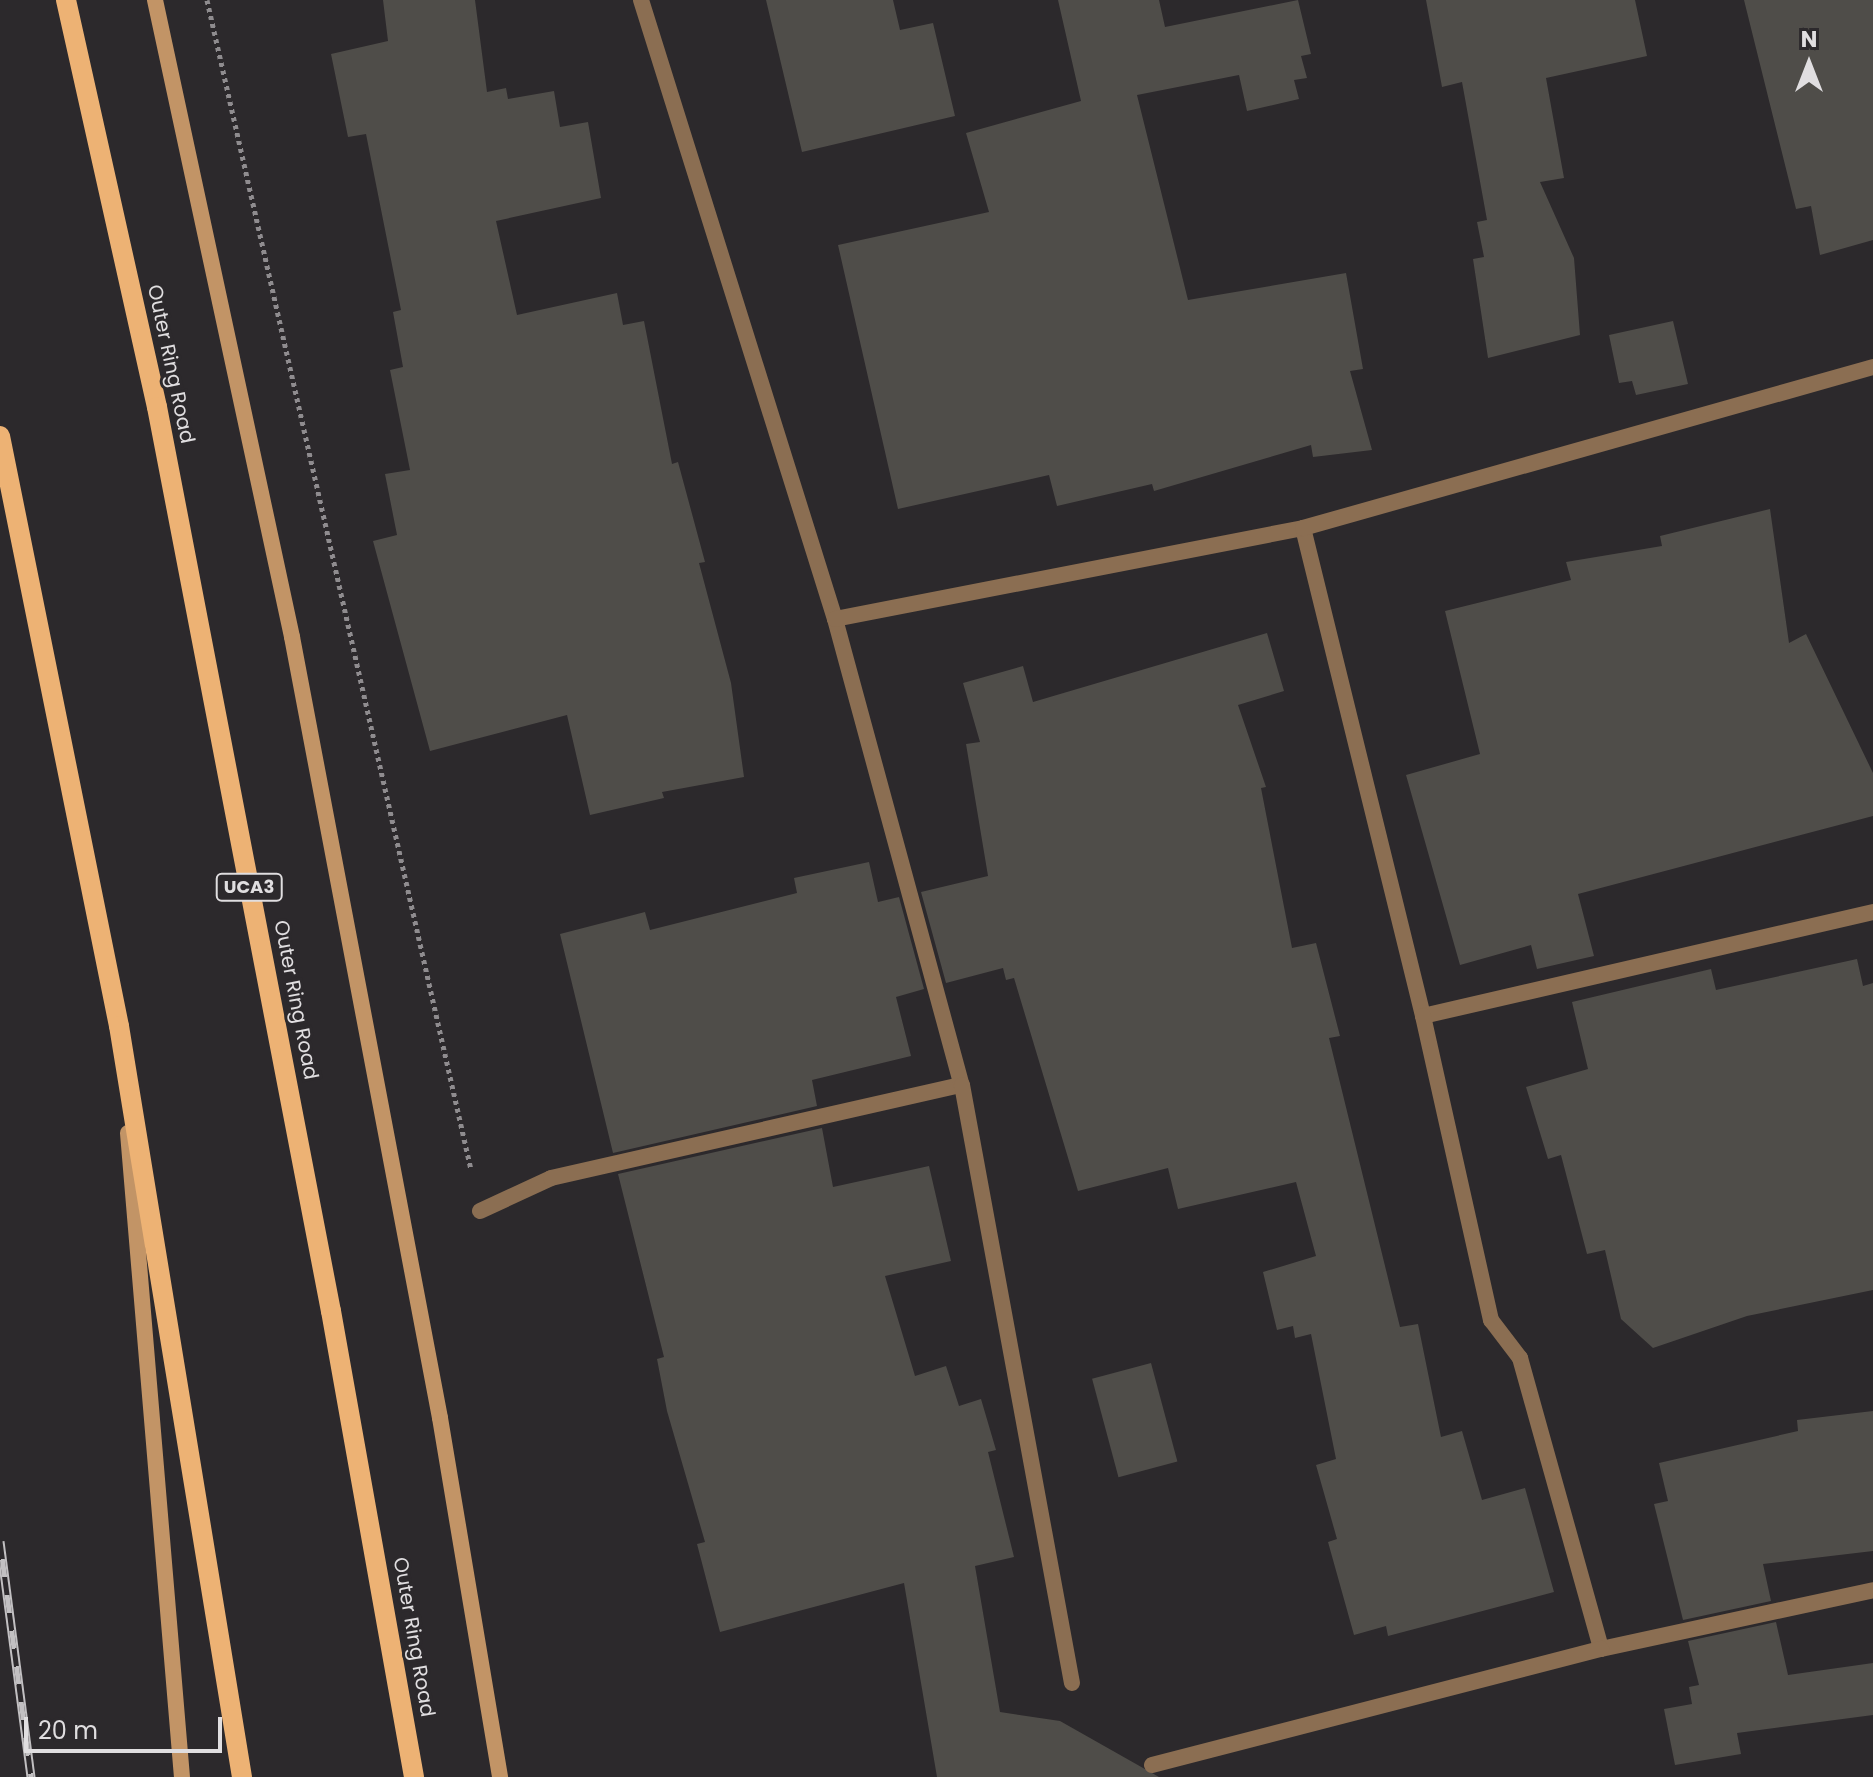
<!DOCTYPE html>
<html>
<head>
<meta charset="utf-8">
<style>
	body { margin:0 }
	#map { position:relative; width:1873px; height:1777px; overflow:hidden; background:#2c292c; font-family:Poppins,sans-serif }
	div>[style] { position:absolute }
	.building>* { inset:0; background:#4f4d49; transform-origin:0 0 }
	.path>* { height:5px; margin-top:-2.5px; transform-origin:0; background:repeating-linear-gradient(90deg,#8f8c8f 0 4px,transparent 0 8px) }
	.service>* { height:16px; margin:-8px; padding:0 8px; transform-origin:8px; border-radius:8px; background:#8b6e52 }
	.minor>* { height:16px; margin:-8px; padding:0 8px; transform-origin:8px; border-radius:8px; background:#8b6e52 }
	.secondary>* { height:16px; margin:-8px; padding:0 8px; transform-origin:8px; border-radius:8px; background:#c29466 }
	.primary>* { height:20px; margin:-10px; padding:0 10px; transform-origin:10px; border-radius:10px; background:#edb274 }
	.rail>* { height:9px; margin-top:-4.5px; transform-origin:0; background:repeating-linear-gradient(90deg,#2c292c 0 18px,#c2c0c2 0 36px); box-sizing:border-box; border-block:2px solid #c2c0c2 }
	span { translate:-50% -50%; white-space:nowrap; text-align:center; line-height:1.15; -webkit-text-stroke:6px #2c292c; paint-order:stroke }
	.shield-label span { padding:2px 6px; background:#2c292c; border:2px solid; border-radius:6px; -webkit-text-stroke-width:0 }
	.shield-label { font-size:18px; color:#e0dee0; font-weight:700 }
	.street-label { font-size:20px; color:#e0dee0 }
	.north { position:absolute; left:1769px; top:24px; width:80px; height:80px; -webkit-text-stroke:6px #2c292c; paint-order:stroke; rotate:0deg; font-size:22px; font-weight:700; line-height:32px; text-align:center; color:#e0dee0 }
	.north::after { content:''; display:block; margin:auto; width:28px; height:36px; background:#e0dee0; clip-path:polygon(50% 0,100% 100%,50% 72%,0 100%) }
	.scale { position:absolute; left:24px; top:1717px; width:198px; height:36px; box-sizing:border-box; border:4px solid #e0dee0; border-top:0; padding-left:10px; font-size:24px; line-height:28px; white-space:nowrap; color:#e0dee0; -webkit-text-stroke:6px #2c292c; paint-order:stroke }
</style>
</head>
<body>
<div id="map">
	<div class="building">
		<div style="clip-path:polygon(383px 0,475px 0,487px 92px,506px 88px,508px 99px,554px 91px,560px 127px,588px 122px,601px 198px,496px 221px,517px 315px,617px 293px,623px 325px,644px 321px,672px 464px,678px 462px,705px 562px,699px 563px,731px 683px,744px 777px,662px 792px,664px 798px,590px 815px,567px 715px,430px 751px,373px 541px,397px 535px,385px 474px,410px 470px,390px 370px,403px 367px,393px 312px,401px 310px,366px 134px,348px 137px,331px 54px,388px 41px)"></div>
		<div style="clip-path:polygon(766px 0,893px 0,900px 30px,933px 23px,955px 116px,802px 152px)"></div>
		<div style="clip-path:polygon(1058px 0,1159px 0,1165px 27px,1298px 0,1311px 54px,1301px 56px,1307px 78px,1294px 80px,1299px 99px,1247px 111px,1239px 75px,1137px 95px,1188px 300px,1346px 273px,1363px 369px,1350px 371px,1372px 450px,1313px 457px,1311px 445px,1154px 491px,1152px 484px,1057px 506px,1049px 475px,898px 509px,838px 245px,989px 212px,966px 133px,1081px 101px)"></div>
		<div style="clip-path:polygon(1426px 0,1635px 0,1647px 56px,1546px 78px,1564px 178px,1540px 182px,1574px 258px,1580px 335px,1488px 358px,1473px 259px,1484px 257px,1477px 222px,1487px 220px,1462px 82px,1442px 87px)"></div>
		<div style="clip-path:polygon(1744px 0,1873px 0,1873px 240px,1820px 255px,1811px 206px,1796px 209px)"></div>
		<div style="clip-path:polygon(1673px 321px,1688px 384px,1636px 395px,1632px 381px,1619px 383px,1609px 335px)"></div>
		<div style="clip-path:polygon(1770px 509px,1789px 643px,1806px 634px,1873px 773px,1873px 816px,1578px 894px,1594px 956px,1537px 969px,1531px 945px,1460px 965px,1406px 775px,1480px 754px,1445px 611px,1571px 580px,1566px 562px,1662px 546px,1660px 536px)"></div>
		<div style="clip-path:polygon(1267px 633px,1284px 691px,1238px 705px,1266px 787px,1261px 788px,1292px 948px,1316px 943px,1340px 1036px,1329px 1038px,1400px 1327px,1418px 1324px,1441px 1437px,1462px 1431px,1482px 1500px,1525px 1488px,1554px 1592px,1388px 1636px,1386px 1626px,1354px 1635px,1328px 1542px,1337px 1539px,1316px 1465px,1336px 1459px,1311px 1334px,1295px 1338px,1293px 1326px,1277px 1330px,1263px 1272px,1316px 1256px,1296px 1182px,1178px 1209px,1168px 1168px,1078px 1191px,1014px 978px,1006px 980px,1003px 968px,946px 983px,921px 892px,988px 876px,966px 744px,980px 742px,963px 683px,1023px 666px,1033px 702px)"></div>
		<div style="clip-path:polygon(869px 862px,878px 902px,899px 897px,924px 989px,896px 997px,911px 1056px,812px 1080px,817px 1106px,613px 1153px,560px 934px,645px 912px,650px 930px,797px 893px,794px 878px)"></div>
		<div style="clip-path:polygon(1857px 959px,1863px 986px,1873px 983px,1873px 1290px,1747px 1316px,1653px 1348px,1621px 1319px,1605px 1250px,1587px 1254px,1561px 1155px,1548px 1159px,1526px 1087px,1588px 1069px,1572px 1002px,1711px 969px,1716px 990px)"></div>
		<div style="clip-path:polygon(822px 1128px,833px 1187px,929px 1166px,951px 1261px,885px 1276px,915px 1376px,946px 1366px,959px 1406px,981px 1399px,996px 1450px,988px 1452px,1014px 1557px,975px 1566px,1000px 1712px,1060px 1721px,1159px 1777px,937px 1777px,904px 1583px,720px 1632px,697px 1544px,705px 1542px,667px 1411px,657px 1359px,664px 1357px,618px 1174px)"></div>
		<div style="left:1151px;top:1363px;width:102px;height:61px;rotate:75deg"></div>
		<div style="clip-path:polygon(1873px 1411px,1873px 1551px,1763px 1564px,1771px 1601px,1683px 1620px,1654px 1504px,1668px 1501px,1659px 1463px,1798px 1431px,1797px 1420px)"></div>
		<div style="clip-path:polygon(1776px 1622px,1788px 1675px,1873px 1663px,1873px 1715px,1737px 1733px,1741px 1754px,1675px 1765px,1664px 1709px,1692px 1704px,1689px 1687px,1699px 1685px,1688px 1641px)"></div>
	</div>
	<div class="path">
		<div style="left:207px;top:0;width:1199px;rotate:77.28deg"></div>
	</div>
	<div class="service">
		<div style="left:480px;top:1211px;width:78px;rotate:-24.9deg"></div>
		<div style="left:551px;top:1178px;width:421px;rotate:-12.8deg"></div>
	</div>
	<div class="minor">
		<div style="left:641px;top:0;width:649px;rotate:72.6deg"></div>
		<div style="left:835px;top:619px;width:483px;rotate:74.8deg"></div>
		<div style="left:962px;top:1085px;width:608px;rotate:79.58deg"></div>
		<div style="left:1303px;top:528px;width:503px;rotate:76.18deg"></div>
		<div style="left:1423px;top:1016px;width:462px;rotate:-13deg"></div>
		<div style="left:835px;top:619px;width:477px;rotate:-11deg"></div>
		<div style="left:1303px;top:528px;width:592px;rotate:-15.77deg"></div>
		<div style="left:1423px;top:1016px;width:312px;rotate:77.4deg"></div>
		<div style="left:1491px;top:1320px;width:48px;rotate:52.7deg"></div>
		<div style="left:1520px;top:1358px;width:302px;rotate:74.4deg"></div>
		<div style="left:1601px;top:1649px;width:278px;rotate:-12.2deg"></div>
		<div style="left:1152px;top:1765px;width:464px;rotate:-14.5deg"></div>
	</div>
	<div class="secondary">
		<div style="left:155px;top:0;width:652px;rotate:77.86deg"></div>
		<div style="left:292px;top:637px;width:795px;rotate:79.27deg"></div>
		<div style="left:440px;top:1418px;width:364px;rotate:80.5deg"></div>
		<div style="left:128px;top:1133px;width:646px;rotate:85.21deg"></div>
	</div>
	<div class="primary">
		<div style="left:66px;top:0;width:417px;rotate:77.4deg"></div>
		<div style="left:157px;top:407px;width:921px;rotate:79.11deg"></div>
		<div style="left:331px;top:1311px;width:473px;rotate:79.9deg"></div>
		<div style="left:0;top:436px;width:602px;rotate:78.6deg"></div>
		<div style="left:119px;top:1026px;width:761px;rotate:80.7deg"></div>
	</div>
	<div class="rail">
		<div style="left:0;top:1541px;width:238px;rotate:82.5deg"></div>
	</div>
	<div class="shield-label">
		<span style="left:249px;top:887px">UCA3</span>
	</div>
	<div class="street-label">
		<span style="left:171px;top:364px;rotate:78deg">Outer Ring Road</span>
		<span style="left:296px;top:1000px;rotate:79deg">Outer Ring Road</span>
		<span style="left:414px;top:1637px;rotate:80deg">Outer Ring Road</span>
	</div>
	<div class="north">N</div>
	<div class="scale">20 m</div>
</div>
</body>
</html>
